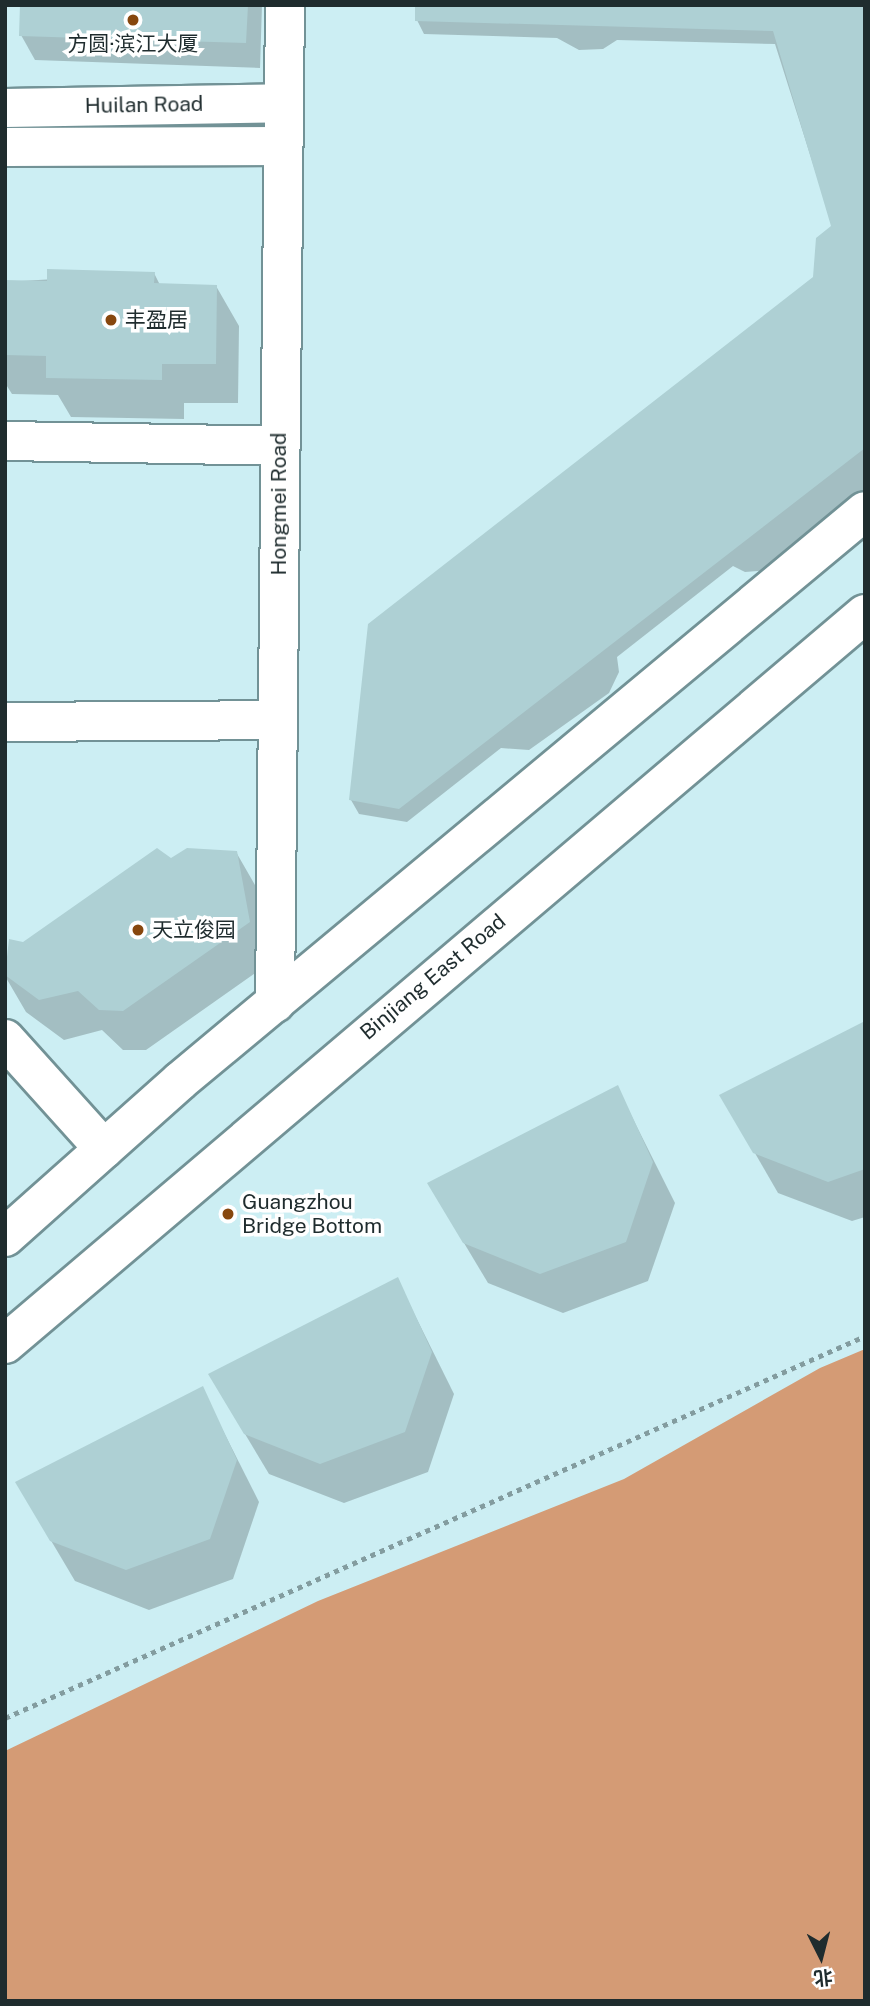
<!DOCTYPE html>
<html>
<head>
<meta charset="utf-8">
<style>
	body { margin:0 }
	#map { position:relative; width:870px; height:2006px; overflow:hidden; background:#cceef3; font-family:"Public Sans","Noto Sans SC",sans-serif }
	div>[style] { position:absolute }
	.water>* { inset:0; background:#d49b75 }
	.shadow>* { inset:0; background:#0003 }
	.building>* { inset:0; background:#aed0d4 }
	.path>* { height:4.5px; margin-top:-2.25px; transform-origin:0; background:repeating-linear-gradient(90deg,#839c9f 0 5px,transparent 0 10px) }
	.roads { filter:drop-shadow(2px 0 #729296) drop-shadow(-2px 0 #729296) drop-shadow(0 2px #729296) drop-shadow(0 -2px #729296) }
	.street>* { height:38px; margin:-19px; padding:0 19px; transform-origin:19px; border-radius:19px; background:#fff }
	.secondary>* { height:38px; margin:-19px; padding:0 19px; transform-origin:19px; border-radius:19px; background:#fff }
	.dots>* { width:19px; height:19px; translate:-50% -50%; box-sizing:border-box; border:4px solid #fff; border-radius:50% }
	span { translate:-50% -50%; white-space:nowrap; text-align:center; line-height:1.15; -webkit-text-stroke:7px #fff; paint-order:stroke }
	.poi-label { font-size:21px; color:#1f2c2e }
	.left { translate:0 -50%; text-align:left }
	.street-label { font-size:21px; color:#1f2c2e }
	.frame { position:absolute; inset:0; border:7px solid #1f2c2e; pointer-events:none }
	.north { position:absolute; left:786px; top:1922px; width:70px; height:70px; -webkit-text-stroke:5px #fff; paint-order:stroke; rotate:174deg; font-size:19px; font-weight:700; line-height:28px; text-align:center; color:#1f2c2e }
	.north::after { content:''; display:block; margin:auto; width:24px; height:32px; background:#1f2c2e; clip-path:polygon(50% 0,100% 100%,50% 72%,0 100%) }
</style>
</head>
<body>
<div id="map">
	<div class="water">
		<div style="clip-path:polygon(865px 1349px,865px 2001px,5px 2001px,5px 1751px,318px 1601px,624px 1479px,820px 1368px)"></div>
	</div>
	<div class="shadow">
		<div style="clip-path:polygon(22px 5px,262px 5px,260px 68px,35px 60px,21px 35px)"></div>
		<div style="clip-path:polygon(865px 5px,865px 489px,854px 511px,771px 570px,745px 572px,733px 566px,617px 657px,619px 672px,609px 693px,529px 750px,501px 748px,407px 822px,359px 814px,351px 800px,815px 277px,817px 239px,833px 227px,775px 44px,617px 40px,603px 49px,579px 50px,557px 38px,424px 34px,417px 20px)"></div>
		<div style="clip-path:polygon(154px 273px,160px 285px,216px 286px,239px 326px,238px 403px,184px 403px,184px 419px,71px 417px,58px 395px,12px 394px,5px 383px,5px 282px)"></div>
		<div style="clip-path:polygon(236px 852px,259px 892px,271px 962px,146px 1050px,123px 1050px,102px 1030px,64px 1040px,26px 1012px,5px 976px,10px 941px,24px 944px,171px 860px)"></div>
		<div style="clip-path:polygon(865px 1023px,865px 1217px,852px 1221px,778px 1193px,722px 1096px)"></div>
		<div style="clip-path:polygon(617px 1087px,675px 1203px,648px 1281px,563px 1313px,488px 1283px,452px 1223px)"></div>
		<div style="clip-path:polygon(397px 1279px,454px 1394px,428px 1472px,344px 1503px,269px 1474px,233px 1414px)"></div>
		<div style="clip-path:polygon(202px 1389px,259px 1502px,233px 1579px,149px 1610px,75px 1581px,40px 1522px)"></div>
	</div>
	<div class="building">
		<div style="clip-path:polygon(20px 5px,248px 5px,246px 43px,19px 36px)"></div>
		<div style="clip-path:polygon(415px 5px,865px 5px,865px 448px,399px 809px,349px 800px,368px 624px,813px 277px,816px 238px,831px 226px,773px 31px,415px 21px)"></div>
		<div style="clip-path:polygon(47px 269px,155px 272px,154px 283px,217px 285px,216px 364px,162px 364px,162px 380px,46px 378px,46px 356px,5px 355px,5px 280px,47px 281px)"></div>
		<div style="clip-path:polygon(157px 848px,171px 858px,187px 848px,237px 851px,250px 922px,123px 1011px,99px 1010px,78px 991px,39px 1000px,5px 975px,9px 939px,23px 942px)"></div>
		<div style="clip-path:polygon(865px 1021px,865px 1169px,828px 1182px,753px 1153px,719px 1095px)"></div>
		<div style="clip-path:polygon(618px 1085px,653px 1162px,626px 1242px,540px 1274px,463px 1243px,427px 1183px)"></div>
		<div style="clip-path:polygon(398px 1277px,432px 1352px,405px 1432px,320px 1464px,244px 1434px,208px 1374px)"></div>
		<div style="clip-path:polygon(203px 1386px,237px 1460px,210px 1539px,126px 1570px,50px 1541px,15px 1482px)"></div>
	</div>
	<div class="path">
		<div style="left:5px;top:1718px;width:941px;rotate:-23.95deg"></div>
	</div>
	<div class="roads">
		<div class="street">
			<div style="left:5px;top:108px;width:278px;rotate:-1deg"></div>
			<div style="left:5px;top:147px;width:278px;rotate:-0.2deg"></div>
			<div style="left:5px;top:441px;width:274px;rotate:1deg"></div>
			<div style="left:5px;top:722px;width:272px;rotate:-0.4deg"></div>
			<div style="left:275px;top:1003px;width:998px;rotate:-89.43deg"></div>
			<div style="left:5px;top:1039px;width:148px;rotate:48deg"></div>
		</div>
		<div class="secondary">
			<div style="left:5px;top:1237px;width:234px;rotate:-41.7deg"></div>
			<div style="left:180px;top:1081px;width:891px;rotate:-39.76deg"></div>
			<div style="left:5px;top:1344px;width:1128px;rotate:-40.33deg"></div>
		</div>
	</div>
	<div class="dots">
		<div style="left:133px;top:20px;background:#87470e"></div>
		<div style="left:111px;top:320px;background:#87470e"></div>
		<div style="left:138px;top:930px;background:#87470e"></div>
		<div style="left:228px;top:1214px;background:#87470e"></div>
	</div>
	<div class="poi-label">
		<span style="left:133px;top:44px">方圆·滨江大厦</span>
		<span class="left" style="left:125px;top:320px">丰盈居</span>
		<span class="left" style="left:152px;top:930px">天立俊园</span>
		<span class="left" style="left:242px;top:1214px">Guangzhou<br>Bridge Bottom</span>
	</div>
	<div class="street-label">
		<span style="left:144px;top:105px;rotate:-1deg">Huilan Road</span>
		<span style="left:279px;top:504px;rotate:-90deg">Hongmei Road</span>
		<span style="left:433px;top:977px;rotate:-40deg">Binjiang East Road</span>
	</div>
	<div class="frame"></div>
	<div class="north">北</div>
</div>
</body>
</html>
